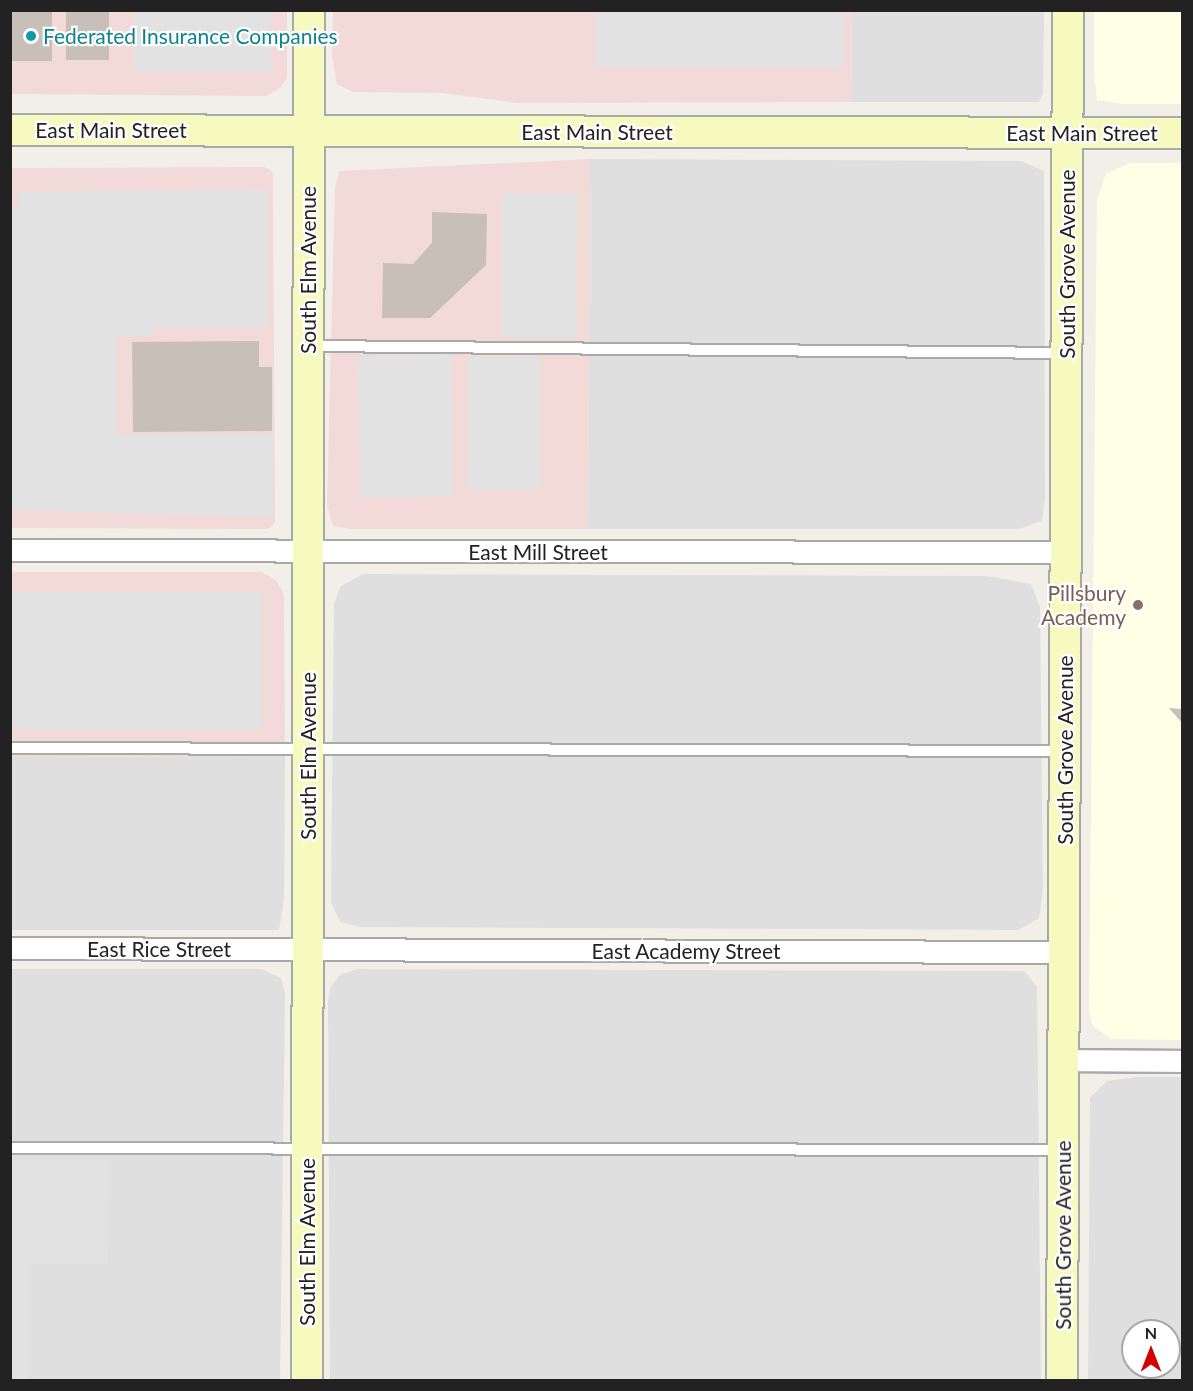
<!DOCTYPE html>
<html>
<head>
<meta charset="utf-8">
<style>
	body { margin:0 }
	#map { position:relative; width:1193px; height:1391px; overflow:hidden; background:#f2efe9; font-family:Lato,sans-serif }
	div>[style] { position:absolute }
	.residential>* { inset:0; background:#e0dfdf }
	.commercial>* { inset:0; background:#f2dad9 }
	.education>* { inset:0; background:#ffffe5 }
	.parking>* { inset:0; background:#e2e2e2; transform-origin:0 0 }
	.building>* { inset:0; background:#c7bfb8; transform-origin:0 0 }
	.roads { filter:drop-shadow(2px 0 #a9a9a9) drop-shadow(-2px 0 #a9a9a9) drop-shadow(0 2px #a9a9a9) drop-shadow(0 -2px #a9a9a9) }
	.lane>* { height:10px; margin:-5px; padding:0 5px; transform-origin:5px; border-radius:5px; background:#fff }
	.street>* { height:21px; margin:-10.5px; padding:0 10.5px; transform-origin:10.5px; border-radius:10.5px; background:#fff }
	.secondary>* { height:30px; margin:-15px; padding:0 15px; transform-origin:15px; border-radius:15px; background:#f7fabf }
	.dots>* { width:16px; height:16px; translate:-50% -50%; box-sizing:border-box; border:3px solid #fff; border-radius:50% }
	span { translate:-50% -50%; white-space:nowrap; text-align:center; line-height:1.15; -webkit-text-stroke:4.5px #fff; paint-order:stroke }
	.culture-label { font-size:21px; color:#0d838f }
	.left { translate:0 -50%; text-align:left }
	.street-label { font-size:21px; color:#222 }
	.education-label { font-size:21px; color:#785e54 }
	.right { translate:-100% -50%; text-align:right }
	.frame { position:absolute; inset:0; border:12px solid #222; pointer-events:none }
	.north { position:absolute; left:1121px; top:1319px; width:60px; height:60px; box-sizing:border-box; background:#fff; border:2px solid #a7a7a7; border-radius:50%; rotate:0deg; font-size:16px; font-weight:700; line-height:24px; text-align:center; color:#222 }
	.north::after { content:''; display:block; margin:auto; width:21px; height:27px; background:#d40000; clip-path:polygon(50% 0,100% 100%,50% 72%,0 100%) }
</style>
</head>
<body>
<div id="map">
	<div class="residential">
		<div style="clip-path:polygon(852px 11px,1044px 11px,1043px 93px,1039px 102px,851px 102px)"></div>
		<div style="clip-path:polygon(590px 159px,1021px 161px,1044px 171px,1045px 498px,1042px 521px,1019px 529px,588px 529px)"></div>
		<div style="clip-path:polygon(363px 574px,987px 576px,1031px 584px,1040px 607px,1043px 891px,1039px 918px,1018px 930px,361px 927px,340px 922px,331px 902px,334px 604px,340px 587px)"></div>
		<div style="clip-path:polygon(285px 756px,284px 899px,279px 930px,11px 930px,11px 757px)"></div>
		<div style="clip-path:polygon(11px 969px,261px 969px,281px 978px,285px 993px,280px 1380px,11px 1380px)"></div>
		<div style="clip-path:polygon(357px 969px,1024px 971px,1037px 987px,1041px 1380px,330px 1380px,328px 1002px,330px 988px,340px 975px)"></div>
		<div style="clip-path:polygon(evenodd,1136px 1077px,1182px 1077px,1182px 1380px,1088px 1380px,1090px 1098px,1107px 1081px,1136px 1077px,1133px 1331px,1169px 1331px,1169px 1367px,1133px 1367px,1133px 1331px)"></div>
	</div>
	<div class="commercial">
		<div style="clip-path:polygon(11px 11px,287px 11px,287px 78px,280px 88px,267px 96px,11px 94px)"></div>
		<div style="clip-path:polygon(333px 11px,852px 11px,851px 102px,517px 103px,443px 93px,353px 92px,337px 84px,332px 56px)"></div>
		<div style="clip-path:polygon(590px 159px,588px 529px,352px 529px,333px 526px,327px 505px,335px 189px,339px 171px)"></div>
		<div style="clip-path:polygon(264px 167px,271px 170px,273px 176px,275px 522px,270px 528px,264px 529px,11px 528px,11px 168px)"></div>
		<div style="clip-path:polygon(10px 572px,261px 572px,276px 580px,284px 594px,285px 756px,11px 757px)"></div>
	</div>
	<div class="education">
		<div style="clip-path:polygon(1094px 11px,1182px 11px,1182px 104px,1123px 104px,1097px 100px,1094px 72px)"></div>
		<div style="clip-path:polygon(1130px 163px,1182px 163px,1182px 1040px,1111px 1039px,1092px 1025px,1089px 1009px,1097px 200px,1106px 174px)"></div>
	</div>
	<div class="parking">
		<div style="left:134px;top:11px;width:137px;height:60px"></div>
		<div style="left:595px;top:11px;width:249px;height:56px"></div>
		<div style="clip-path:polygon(267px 190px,268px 327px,153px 328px,153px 336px,116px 336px,116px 435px,272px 434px,273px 517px,11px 510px,10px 210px,18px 209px,18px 192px)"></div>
		<div style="left:502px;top:193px;width:75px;height:144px"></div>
		<div style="left:451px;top:354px;width:142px;height:93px;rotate:89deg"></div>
		<div style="left:541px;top:357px;width:132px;height:73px;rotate:90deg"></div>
		<div style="left:11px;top:592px;width:250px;height:137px"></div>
		<div style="clip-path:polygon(11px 1160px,109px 1160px,108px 1264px,30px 1264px,29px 1380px,11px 1380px)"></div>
	</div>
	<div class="building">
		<div style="left:10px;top:10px;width:42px;height:51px"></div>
		<div style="left:66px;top:10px;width:43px;height:50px"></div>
		<div style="clip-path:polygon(432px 212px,487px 214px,486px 265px,430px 318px,382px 318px,383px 263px,413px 264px,432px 243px)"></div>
		<div style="clip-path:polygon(259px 341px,259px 367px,272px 367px,272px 431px,133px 432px,132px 342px)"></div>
		<div style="clip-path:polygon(1169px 708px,1182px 709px,1182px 723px)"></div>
	</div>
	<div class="roads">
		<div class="lane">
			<div style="left:311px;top:346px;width:753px;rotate:0.53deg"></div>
			<div style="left:10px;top:748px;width:1053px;rotate:0.16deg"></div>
			<div style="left:10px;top:1148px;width:1050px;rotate:0.11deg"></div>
		</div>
		<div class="street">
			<div style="left:10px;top:550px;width:1056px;rotate:0.11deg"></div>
			<div style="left:10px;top:948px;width:1054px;rotate:0.22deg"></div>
			<div style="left:1064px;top:1060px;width:118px;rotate:0.5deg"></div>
		</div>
		<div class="secondary">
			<div style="left:10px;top:130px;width:1172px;rotate:0.15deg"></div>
			<div style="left:307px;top:1380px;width:1370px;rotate:-89.92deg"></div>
			<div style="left:1062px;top:1380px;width:1370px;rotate:-89.75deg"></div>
		</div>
	</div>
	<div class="dots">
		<div style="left:31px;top:36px;background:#0f9aa8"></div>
		<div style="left:1138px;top:605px;background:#8d6e63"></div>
	</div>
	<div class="culture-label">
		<span class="left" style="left:43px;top:36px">Federated Insurance Companies</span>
	</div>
	<div class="street-label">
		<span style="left:111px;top:130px">East Main Street</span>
		<span style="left:597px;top:132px">East Main Street</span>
		<span style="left:1082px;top:133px">East Main Street</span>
		<span style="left:1067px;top:264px;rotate:-90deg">South Grove Avenue</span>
		<span style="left:308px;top:270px;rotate:-90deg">South Elm Avenue</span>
		<span style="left:538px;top:552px">East Mill Street</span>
		<span style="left:1065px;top:750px;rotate:-90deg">South Grove Avenue</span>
		<span style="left:308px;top:756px;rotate:-90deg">South Elm Avenue</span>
		<span style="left:159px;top:949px">East Rice Street</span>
		<span style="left:686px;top:951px">East Academy Street</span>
		<span style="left:1063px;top:1235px;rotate:-90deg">South Grove Avenue</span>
		<span style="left:307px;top:1242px;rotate:-90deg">South Elm Avenue</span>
	</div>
	<div class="education-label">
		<span class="right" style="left:1126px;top:605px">Pillsbury<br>Academy</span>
	</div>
	<div class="frame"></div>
	<div class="north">N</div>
</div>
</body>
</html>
